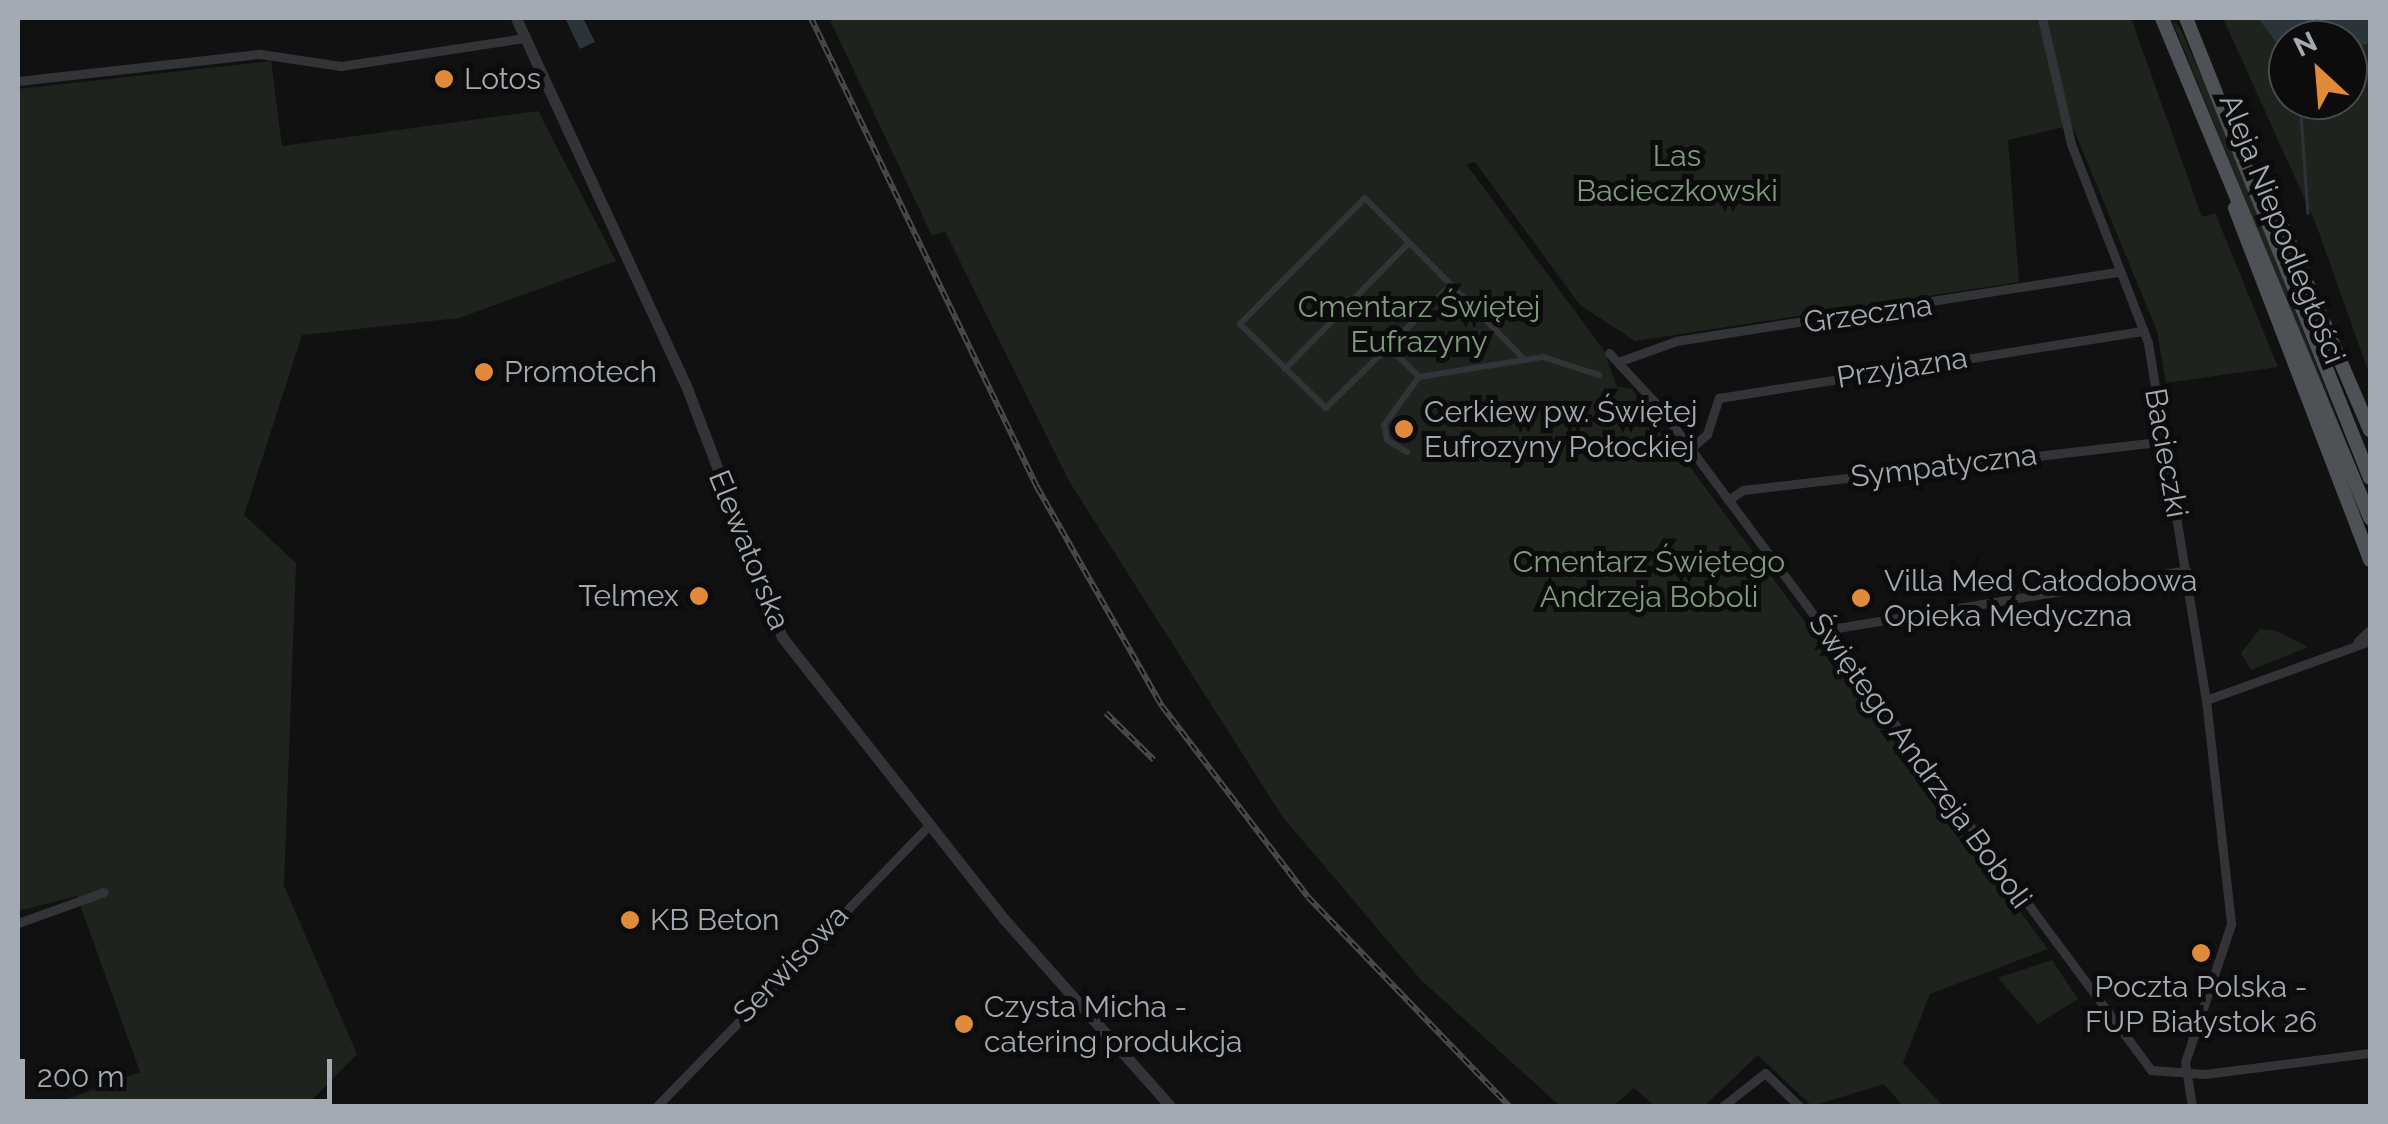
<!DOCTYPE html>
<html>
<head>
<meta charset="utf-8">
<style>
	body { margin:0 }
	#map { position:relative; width:2388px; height:1124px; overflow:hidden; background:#111112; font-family:Raleway,sans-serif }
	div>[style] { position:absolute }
	.green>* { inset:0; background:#1e241d }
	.water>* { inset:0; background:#2b3539 }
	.stream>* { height:2.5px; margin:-1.25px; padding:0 1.25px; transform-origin:1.25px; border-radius:1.25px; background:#2b3539 }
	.pedestrian>* { height:6px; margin:-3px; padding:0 3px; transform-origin:3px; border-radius:3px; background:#323437 }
	.minor>* { height:9px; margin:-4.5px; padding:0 4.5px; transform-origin:4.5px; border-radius:4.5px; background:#323437 }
	.tertiary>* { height:11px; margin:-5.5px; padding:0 5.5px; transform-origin:5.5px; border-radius:5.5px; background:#323437 }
	.primary>* { height:14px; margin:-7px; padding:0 7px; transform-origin:7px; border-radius:7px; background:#4e5155 }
	.rail>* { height:6px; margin-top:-3px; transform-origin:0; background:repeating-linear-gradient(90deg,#0c0c0d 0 8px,#494c4f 0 16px); box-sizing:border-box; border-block:2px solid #494c4f }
	.dots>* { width:28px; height:28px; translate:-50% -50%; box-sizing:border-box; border:5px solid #0c0c0d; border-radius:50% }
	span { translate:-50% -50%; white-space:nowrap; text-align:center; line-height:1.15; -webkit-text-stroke:10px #0c0c0d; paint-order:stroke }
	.poi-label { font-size:30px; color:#a3aab2 }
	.left { translate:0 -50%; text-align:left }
	.right { translate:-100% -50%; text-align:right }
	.park-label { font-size:30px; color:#7f9b7c }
	.street-label { font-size:30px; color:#a3aab2 }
	.frame { position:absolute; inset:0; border:20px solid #a3aab2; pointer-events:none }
	.north { position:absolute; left:2268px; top:20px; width:100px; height:100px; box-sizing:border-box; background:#0c0c0d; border:2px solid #484b4f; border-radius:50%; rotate:334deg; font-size:28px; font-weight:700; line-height:40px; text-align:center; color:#a3aab2 }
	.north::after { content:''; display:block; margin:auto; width:35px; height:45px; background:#e18b3a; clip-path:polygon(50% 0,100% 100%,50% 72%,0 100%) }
	.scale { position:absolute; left:20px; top:1059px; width:312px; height:45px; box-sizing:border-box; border:5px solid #a3aab2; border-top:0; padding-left:12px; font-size:30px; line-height:35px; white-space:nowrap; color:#a3aab2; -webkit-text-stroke:8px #0c0c0d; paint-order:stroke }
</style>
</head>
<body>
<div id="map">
	<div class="green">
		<div style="clip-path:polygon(829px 18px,2131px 18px,2202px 217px,2215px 213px,2278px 367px,2166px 383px,2157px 331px,2072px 125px,2008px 140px,2019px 282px,1635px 341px,1580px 305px,1475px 162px,1466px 164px,1603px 349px,1617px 387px,1632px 389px,2048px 949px,1930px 994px,1903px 1063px,1943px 1106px,1903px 1106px,1884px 1084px,1812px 1106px,1758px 1055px,1704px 1106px,1655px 1106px,1634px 1088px,1613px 1106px,1560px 1106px,1421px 980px,1282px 816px,1069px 481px,945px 231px,932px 236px)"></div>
		<div style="clip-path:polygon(2171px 18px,2180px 28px,2221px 120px,2370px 504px)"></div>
		<div style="clip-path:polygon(evenodd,2223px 18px,2370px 18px,2370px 376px,2316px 224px,2223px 18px,2288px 40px,2348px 40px,2348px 100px,2288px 100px,2288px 40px)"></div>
		<div style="clip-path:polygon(271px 61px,282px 146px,538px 111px,616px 261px,459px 318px,302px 335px,244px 515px,296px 563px,284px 886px,357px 1054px,306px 1106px,49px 1106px,140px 1072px,77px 896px,18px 911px,18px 89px)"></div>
		<div style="clip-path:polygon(2260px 629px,2276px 631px,2308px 647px,2251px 670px,2241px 653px)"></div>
		<div style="clip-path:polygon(2052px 960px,2078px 999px,2038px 1024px,1998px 978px)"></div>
	</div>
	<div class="water">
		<div style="clip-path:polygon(565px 18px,583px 18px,595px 42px,580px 49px)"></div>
		<div style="clip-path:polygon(2258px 18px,2370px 18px,2370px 42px,2348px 52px,2348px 40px,2288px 40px,2288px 58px)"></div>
	</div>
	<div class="stream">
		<div style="left:2300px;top:100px;width:113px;rotate:86deg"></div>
	</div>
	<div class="pedestrian">
		<div style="left:1451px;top:285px;width:175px;rotate:135.5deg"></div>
		<div style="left:1326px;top:408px;width:120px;rotate:-135.7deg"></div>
		<div style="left:1240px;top:324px;width:177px;rotate:-45.2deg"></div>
		<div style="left:1365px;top:198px;width:122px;rotate:45.3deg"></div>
		<div style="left:1451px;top:285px;width:105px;rotate:45.4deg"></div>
		<div style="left:1389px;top:347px;width:42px;rotate:45deg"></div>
		<div style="left:1419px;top:377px;width:126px;rotate:-9.2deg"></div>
		<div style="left:1543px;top:357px;width:59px;rotate:17.8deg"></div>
		<div style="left:1285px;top:369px;width:177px;rotate:-45.5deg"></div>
		<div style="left:1407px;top:452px;width:23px;rotate:-149deg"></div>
		<div style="left:1387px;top:440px;width:15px;rotate:-101deg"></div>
		<div style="left:1384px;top:425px;width:59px;rotate:-53.9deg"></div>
	</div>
	<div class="minor">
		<div style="left:2042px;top:18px;width:129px;rotate:77deg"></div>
		<div style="left:2071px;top:144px;width:213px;rotate:68.8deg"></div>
		<div style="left:2148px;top:343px;width:362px;rotate:80.8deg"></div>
		<div style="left:2206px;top:700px;width:225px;rotate:83.6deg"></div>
		<div style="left:2231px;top:924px;width:145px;rotate:108.4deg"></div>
		<div style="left:2185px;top:1062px;width:45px;rotate:81deg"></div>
		<div style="left:18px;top:81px;width:244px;rotate:-6.4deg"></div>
		<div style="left:260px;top:54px;width:82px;rotate:8.4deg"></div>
		<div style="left:341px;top:66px;width:186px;rotate:-8.7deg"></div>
		<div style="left:1609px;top:353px;width:76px;rotate:47.1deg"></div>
		<div style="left:1661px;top:409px;width:823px;rotate:53.45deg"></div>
		<div style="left:2151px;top:1070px;width:54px;rotate:4.2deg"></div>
		<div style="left:2205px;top:1074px;width:166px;rotate:-7.3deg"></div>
		<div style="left:1618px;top:362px;width:62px;rotate:-19.9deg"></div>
		<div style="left:1676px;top:341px;width:448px;rotate:-8.9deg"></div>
		<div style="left:1690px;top:449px;width:23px;rotate:-41deg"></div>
		<div style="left:1707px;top:434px;width:38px;rotate:-72deg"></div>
		<div style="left:1719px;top:398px;width:430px;rotate:-9deg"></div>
		<div style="left:1728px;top:500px;width:18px;rotate:-34deg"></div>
		<div style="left:1743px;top:490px;width:424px;rotate:-6.6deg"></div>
		<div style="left:1825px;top:630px;width:366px;rotate:-9.4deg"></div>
		<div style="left:2358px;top:641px;width:16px;rotate:-43deg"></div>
		<div style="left:2206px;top:700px;width:174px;rotate:-19.8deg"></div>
		<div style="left:18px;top:923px;width:91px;rotate:-19.8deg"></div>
		<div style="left:657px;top:1106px;width:390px;rotate:-45.9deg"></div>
		<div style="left:1723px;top:1106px;width:53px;rotate:-38.2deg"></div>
		<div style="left:1765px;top:1073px;width:47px;rotate:44.1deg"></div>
	</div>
	<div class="tertiary">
		<div style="left:516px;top:18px;width:402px;rotate:65.2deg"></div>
		<div style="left:685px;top:383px;width:272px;rotate:69.1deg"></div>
		<div style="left:782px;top:637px;width:359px;rotate:51.8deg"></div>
		<div style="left:1004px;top:919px;width:250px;rotate:48.4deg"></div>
	</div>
	<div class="primary">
		<div style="left:2162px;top:18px;width:542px;rotate:67.41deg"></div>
		<div style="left:2186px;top:18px;width:495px;rotate:68.2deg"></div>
		<div style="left:2264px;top:183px;width:269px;rotate:66.8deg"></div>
		<div style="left:2235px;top:208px;width:377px;rotate:69deg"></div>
	</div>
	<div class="rail">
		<div style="left:811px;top:18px;width:521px;rotate:64.27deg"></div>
		<div style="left:1037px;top:487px;width:252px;rotate:60.3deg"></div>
		<div style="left:1162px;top:706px;width:240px;rotate:52.6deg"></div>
		<div style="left:1308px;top:897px;width:290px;rotate:46.1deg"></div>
		<div style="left:1106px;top:713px;width:67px;rotate:44.4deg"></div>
	</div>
	<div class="dots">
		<div style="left:444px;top:79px;background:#e18b3a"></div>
		<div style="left:484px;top:372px;background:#e18b3a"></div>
		<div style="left:1404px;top:429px;background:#e18b3a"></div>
		<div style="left:699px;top:596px;background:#e18b3a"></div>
		<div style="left:1861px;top:598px;background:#e18b3a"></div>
		<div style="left:630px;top:920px;background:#e18b3a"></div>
		<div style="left:2201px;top:953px;background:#e18b3a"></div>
		<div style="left:964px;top:1024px;background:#e18b3a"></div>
	</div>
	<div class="poi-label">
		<span class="left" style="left:464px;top:79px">Lotos</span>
		<span class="left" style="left:504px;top:372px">Promotech</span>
		<span class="left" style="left:1424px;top:429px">Cerkiew pw. Świętej<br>Eufrozyny Połockiej</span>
		<span class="left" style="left:1884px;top:598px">Villa Med Całodobowa<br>Opieka Medyczna</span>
		<span class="right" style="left:679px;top:596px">Telmex</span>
		<span class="left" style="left:650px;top:920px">KB Beton</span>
		<span style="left:2201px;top:1004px">Poczta Polska -<br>FUP Białystok 26</span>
		<span class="left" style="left:984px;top:1024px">Czysta Micha -<br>catering produkcja</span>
	</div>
	<div class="park-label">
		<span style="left:1677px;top:173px">Las<br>Bacieczkowski</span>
		<span style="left:1419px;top:324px">Cmentarz Świętej<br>Eufrazyny</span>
		<span style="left:1649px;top:579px">Cmentarz Świętego<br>Andrzeja Boboli</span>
	</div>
	<div class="street-label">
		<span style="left:2282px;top:229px;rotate:68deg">Aleja Niepodległości</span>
		<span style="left:1868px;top:314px;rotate:-8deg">Grzeczna</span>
		<span style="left:1902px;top:368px;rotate:-9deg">Przyjazna</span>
		<span style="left:2166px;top:453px;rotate:80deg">Bacieczki</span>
		<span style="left:1944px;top:466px;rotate:-7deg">Sympatyczna</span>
		<span style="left:749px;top:550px;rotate:68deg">Elewatorska</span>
		<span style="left:1920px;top:761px;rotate:54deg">Świętego Andrzeja Boboli</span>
		<span style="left:791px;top:964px;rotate:-46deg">Serwisowa</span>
	</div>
	<div class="frame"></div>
	<div class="north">N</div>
	<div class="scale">200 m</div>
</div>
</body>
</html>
